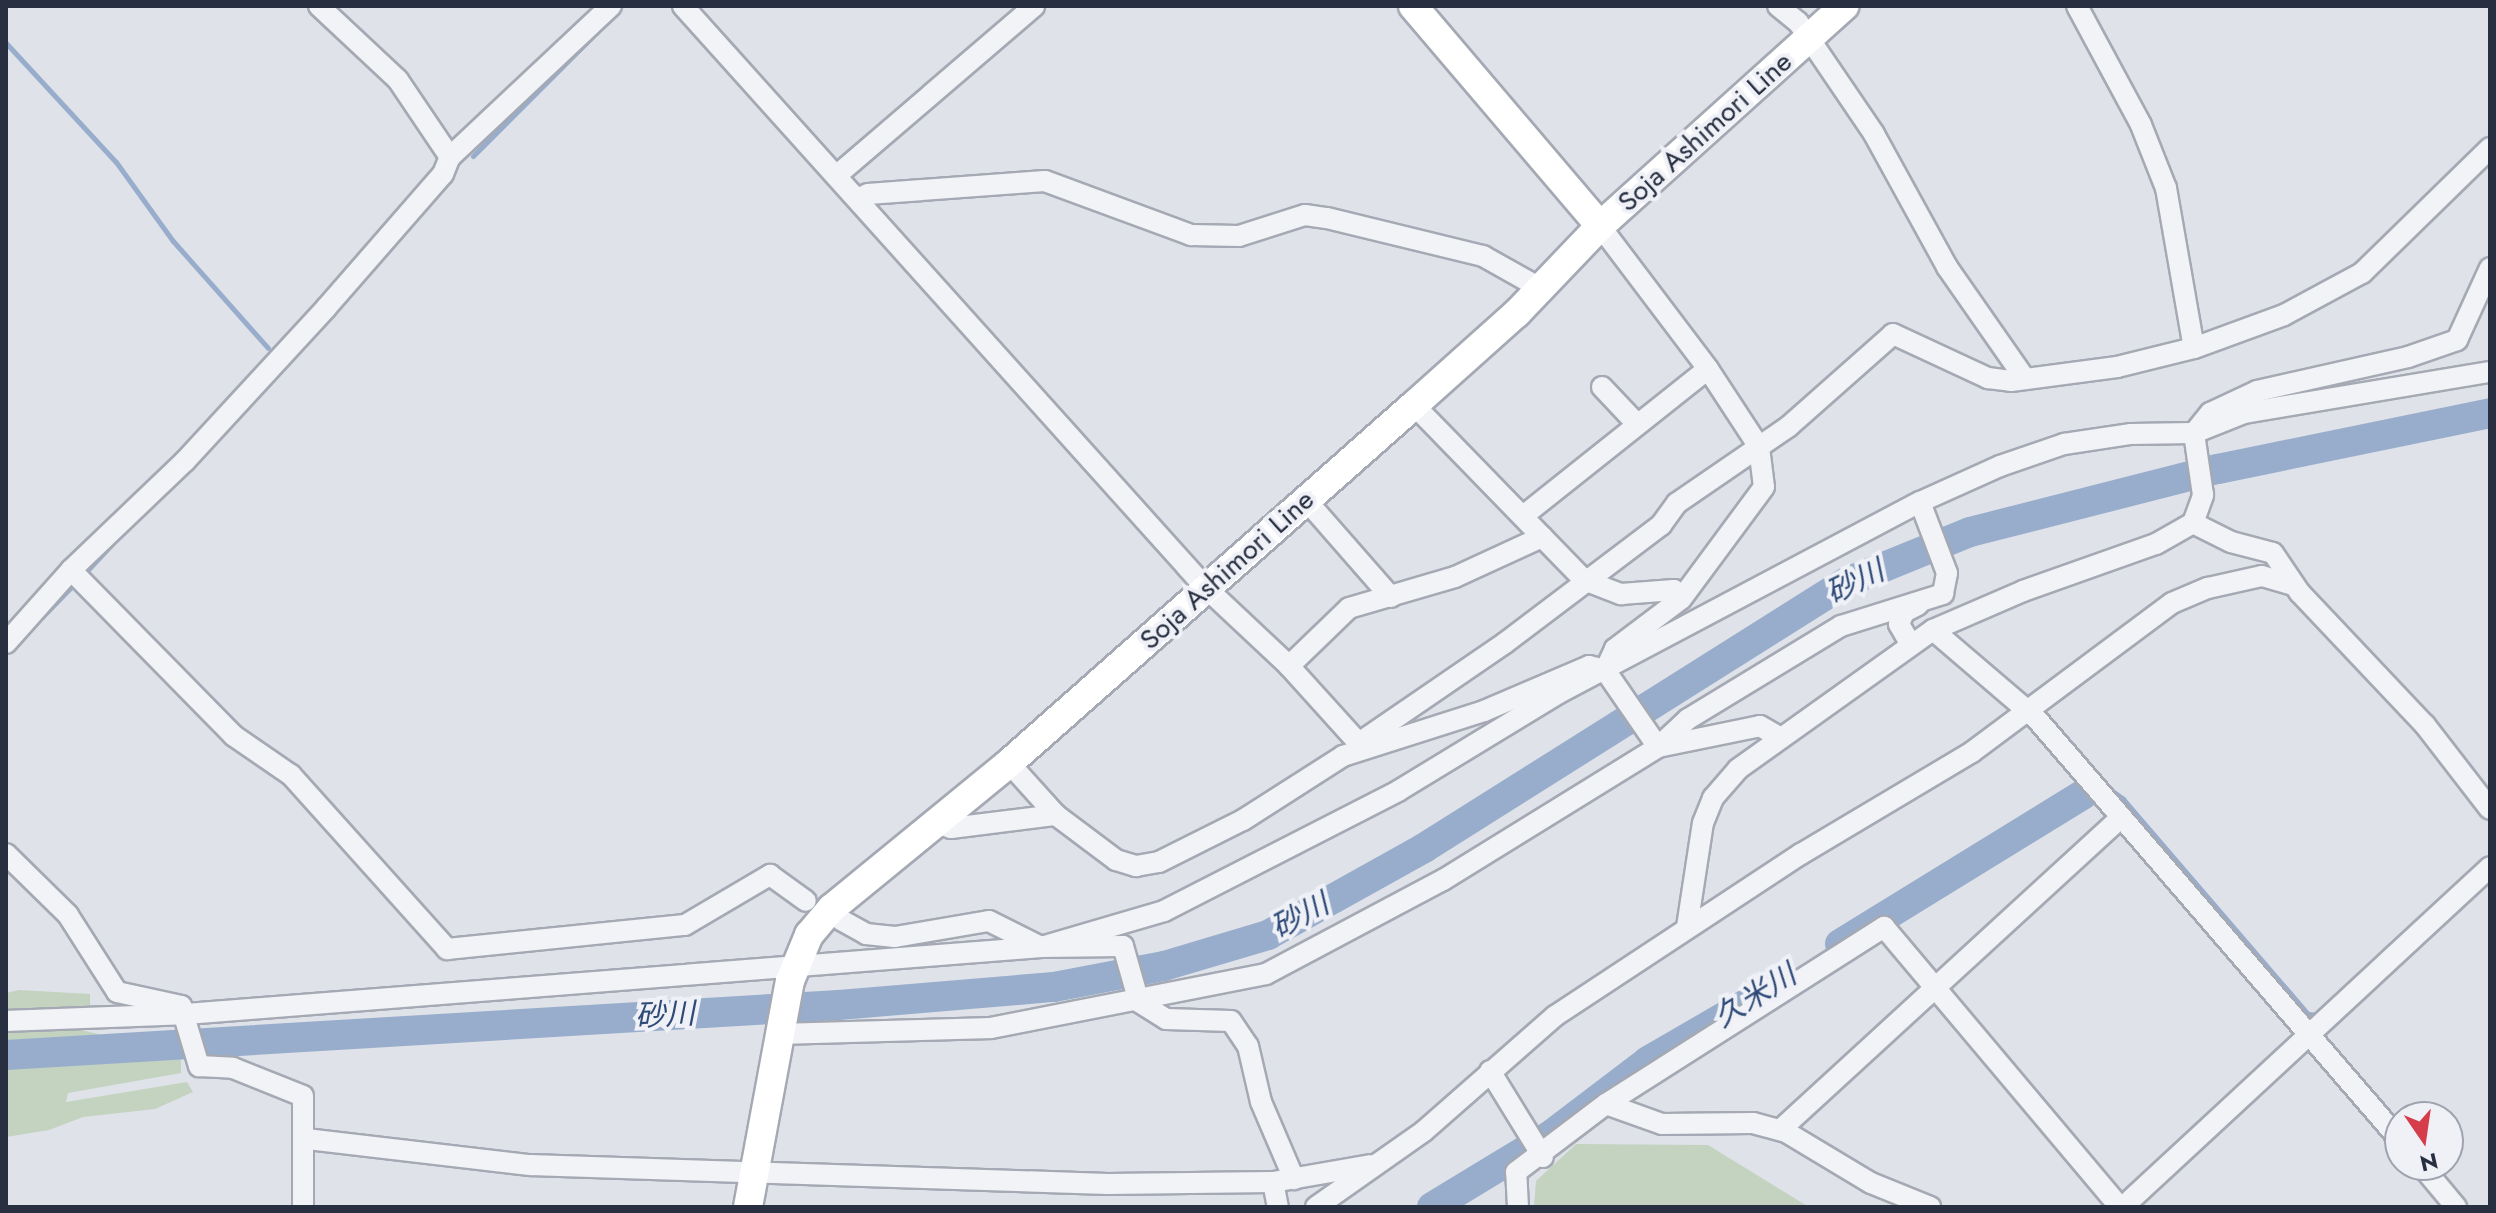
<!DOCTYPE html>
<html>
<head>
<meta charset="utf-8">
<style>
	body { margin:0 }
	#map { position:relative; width:2496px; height:1213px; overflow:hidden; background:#dfe2e9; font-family:Jost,"Noto Sans JP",sans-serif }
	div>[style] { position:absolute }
	.green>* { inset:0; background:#c3d3c0 }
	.stream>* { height:5px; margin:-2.5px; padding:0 2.5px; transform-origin:2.5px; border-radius:2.5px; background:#98adcb }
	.river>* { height:30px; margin:-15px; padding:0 15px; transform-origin:15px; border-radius:15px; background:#98adcb }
	.roads { filter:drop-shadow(2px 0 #a4a9b3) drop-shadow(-2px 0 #a4a9b3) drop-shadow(0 2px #a4a9b3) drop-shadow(0 -2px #a4a9b3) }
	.street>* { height:20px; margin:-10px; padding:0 10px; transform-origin:10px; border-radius:10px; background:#f2f3f7 }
	.secondary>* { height:28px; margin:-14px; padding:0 14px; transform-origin:14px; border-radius:14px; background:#fff }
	span { translate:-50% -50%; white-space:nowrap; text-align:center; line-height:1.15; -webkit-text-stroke:8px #eff1f7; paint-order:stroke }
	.street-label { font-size:28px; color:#272f41 }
	.water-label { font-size:30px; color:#2f4a77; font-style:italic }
	.frame { position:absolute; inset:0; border:8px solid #272f41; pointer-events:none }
	.north { position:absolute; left:2384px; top:1101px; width:80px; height:80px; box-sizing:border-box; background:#eff1f7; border:2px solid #9fa3ae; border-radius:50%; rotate:167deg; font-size:22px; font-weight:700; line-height:32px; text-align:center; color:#272f41 }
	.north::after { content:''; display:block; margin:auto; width:28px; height:36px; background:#d53d4a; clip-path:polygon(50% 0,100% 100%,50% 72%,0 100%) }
</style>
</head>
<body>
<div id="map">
	<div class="green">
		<div style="clip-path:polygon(19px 990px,90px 994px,90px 1009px,6px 1013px,6px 993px)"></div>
		<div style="clip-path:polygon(74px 1028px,181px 1055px,181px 1073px,68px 1093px,66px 1102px,187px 1082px,193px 1092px,155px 1109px,83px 1117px,49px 1130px,6px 1137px,6px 1031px)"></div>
		<div style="clip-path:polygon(1576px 1144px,1708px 1145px,1809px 1207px,1534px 1207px,1536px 1181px)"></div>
	</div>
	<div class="stream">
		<div style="left:6px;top:43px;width:162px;rotate:47.3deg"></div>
		<div style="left:116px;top:162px;width:97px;rotate:54.2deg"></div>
		<div style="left:173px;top:241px;width:143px;rotate:48.4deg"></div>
		<div style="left:473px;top:156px;width:175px;rotate:-45deg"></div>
		<div style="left:84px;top:574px;width:42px;rotate:-46.9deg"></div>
		<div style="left:42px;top:617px;width:50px;rotate:-45.8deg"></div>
		<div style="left:2104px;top:785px;width:24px;rotate:36deg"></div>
		<div style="left:2123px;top:799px;width:284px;rotate:49.3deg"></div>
		<div style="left:2308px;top:1014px;width:11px;rotate:5deg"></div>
	</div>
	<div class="river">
		<div style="left:1840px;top:944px;width:286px;rotate:-31.6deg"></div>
		<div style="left:6px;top:1055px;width:834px;rotate:-3.44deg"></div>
		<div style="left:839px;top:1005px;width:216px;rotate:-4.8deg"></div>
		<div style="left:1054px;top:987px;width:112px;rotate:-10.8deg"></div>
		<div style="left:1164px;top:966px;width:109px;rotate:-16.6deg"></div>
		<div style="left:1268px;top:935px;width:179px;rotate:-29.1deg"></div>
		<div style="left:1424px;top:848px;width:500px;rotate:-32.2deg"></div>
		<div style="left:1847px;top:582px;width:133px;rotate:-22.1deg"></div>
		<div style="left:1970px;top:532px;width:256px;rotate:-14.3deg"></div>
		<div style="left:2218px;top:469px;width:278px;rotate:-11.6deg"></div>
		<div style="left:1432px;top:1207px;width:139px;rotate:-31.2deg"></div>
		<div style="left:1551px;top:1135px;width:122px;rotate:-37.3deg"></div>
		<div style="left:1648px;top:1061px;width:129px;rotate:-30.1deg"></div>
	</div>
	<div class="roads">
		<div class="street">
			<div style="left:319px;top:6px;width:108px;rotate:43.1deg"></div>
			<div style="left:398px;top:80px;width:93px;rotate:56deg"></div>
			<div style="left:683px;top:6px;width:781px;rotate:48.06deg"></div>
			<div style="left:1205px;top:587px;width:115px;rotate:43.2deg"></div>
			<div style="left:1289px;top:666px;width:110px;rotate:47.9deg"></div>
			<div style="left:1778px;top:6px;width:26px;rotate:39deg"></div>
			<div style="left:1798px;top:22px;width:135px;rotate:55.8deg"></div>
			<div style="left:1874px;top:134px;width:152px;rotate:61.2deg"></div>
			<div style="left:1947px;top:267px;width:136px;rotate:55.1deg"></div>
			<div style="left:2077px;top:6px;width:135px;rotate:61.7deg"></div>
			<div style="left:2141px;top:125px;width:68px;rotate:68.4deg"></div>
			<div style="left:2166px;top:188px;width:162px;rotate:80.1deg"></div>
			<div style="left:836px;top:176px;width:261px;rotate:-40.6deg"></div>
			<div style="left:857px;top:199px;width:12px;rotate:-24deg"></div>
			<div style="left:868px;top:194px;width:177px;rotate:-4.2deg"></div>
			<div style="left:1045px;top:181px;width:156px;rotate:20.3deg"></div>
			<div style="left:1191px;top:235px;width:48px;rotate:1.2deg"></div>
			<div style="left:1239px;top:236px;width:69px;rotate:-17.7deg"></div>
			<div style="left:1305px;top:215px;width:22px;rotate:8deg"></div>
			<div style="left:1327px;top:218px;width:161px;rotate:13.7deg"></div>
			<div style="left:1483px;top:256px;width:65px;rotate:29.3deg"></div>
			<div style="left:1600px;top:226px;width:179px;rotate:52.9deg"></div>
			<div style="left:1708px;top:369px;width:93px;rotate:56.8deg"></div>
			<div style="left:1759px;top:447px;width:40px;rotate:82.9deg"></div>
			<div style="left:1764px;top:487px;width:139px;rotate:126.5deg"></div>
			<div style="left:1681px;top:599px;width:83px;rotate:142.9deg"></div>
			<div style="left:1615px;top:649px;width:23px;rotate:115deg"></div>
			<div style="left:1602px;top:387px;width:50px;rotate:46.6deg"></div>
			<div style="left:1414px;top:405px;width:244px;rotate:45.8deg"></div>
			<div style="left:1584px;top:580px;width:40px;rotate:21deg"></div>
			<div style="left:1621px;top:594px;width:53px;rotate:-4.3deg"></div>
			<div style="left:1674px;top:590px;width:11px;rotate:52deg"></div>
			<div style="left:1306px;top:500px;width:129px;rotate:48.8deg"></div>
			<div style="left:1920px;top:502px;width:76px;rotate:69.2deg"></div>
			<div style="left:1947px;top:573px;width:21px;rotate:101deg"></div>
			<div style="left:1523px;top:516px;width:236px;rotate:-38.5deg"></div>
			<div style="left:2193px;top:523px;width:42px;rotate:26.6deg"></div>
			<div style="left:2231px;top:542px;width:43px;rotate:14.7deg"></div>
			<div style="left:2273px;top:553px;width:48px;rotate:56deg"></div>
			<div style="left:2300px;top:593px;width:182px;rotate:46.6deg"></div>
			<div style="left:2425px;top:725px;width:106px;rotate:52.3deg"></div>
			<div style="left:71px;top:570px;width:233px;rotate:45.5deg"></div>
			<div style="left:234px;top:736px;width:69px;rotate:34.4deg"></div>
			<div style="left:291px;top:775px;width:234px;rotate:48.1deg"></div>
			<div style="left:447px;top:949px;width:239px;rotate:-5.8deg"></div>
			<div style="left:685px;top:925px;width:99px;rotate:-30.5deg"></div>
			<div style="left:770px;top:875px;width:44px;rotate:35.8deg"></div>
			<div style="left:1933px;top:630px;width:134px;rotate:40.5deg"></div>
			<div style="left:2035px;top:717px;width:559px;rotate:49.21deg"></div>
			<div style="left:6px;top:643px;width:98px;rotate:-48.3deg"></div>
			<div style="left:71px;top:570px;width:158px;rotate:-43.7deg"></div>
			<div style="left:185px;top:461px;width:208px;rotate:-47.3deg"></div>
			<div style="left:326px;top:308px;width:178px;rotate:-48.9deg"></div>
			<div style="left:443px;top:174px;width:18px;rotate:-68deg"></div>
			<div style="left:450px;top:157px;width:221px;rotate:-43.2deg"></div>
			<div style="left:1911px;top:645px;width:24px;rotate:-120deg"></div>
			<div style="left:1899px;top:624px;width:13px;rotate:-67deg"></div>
			<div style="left:1904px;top:612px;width:16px;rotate:-27deg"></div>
			<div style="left:1289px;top:666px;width:83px;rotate:-44deg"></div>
			<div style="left:1349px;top:608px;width:110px;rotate:-16.3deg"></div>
			<div style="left:1455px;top:577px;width:96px;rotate:-24.7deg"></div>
			<div style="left:1359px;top:743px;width:177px;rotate:-34.4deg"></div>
			<div style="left:1505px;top:643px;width:196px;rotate:-37.1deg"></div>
			<div style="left:1661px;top:525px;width:27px;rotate:-54deg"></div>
			<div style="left:1677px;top:503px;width:135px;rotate:-34.4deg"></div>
			<div style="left:1788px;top:427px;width:140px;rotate:-41.5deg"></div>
			<div style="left:1893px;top:334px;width:105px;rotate:24.9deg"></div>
			<div style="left:1988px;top:378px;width:23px;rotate:7deg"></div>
			<div style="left:2011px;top:381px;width:107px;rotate:-7.5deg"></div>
			<div style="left:2117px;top:367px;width:79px;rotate:-13.9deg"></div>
			<div style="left:2194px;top:348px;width:96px;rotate:-20.1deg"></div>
			<div style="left:2284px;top:315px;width:89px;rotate:-28.3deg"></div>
			<div style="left:2362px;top:273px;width:179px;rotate:-44.3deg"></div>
			<div style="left:1658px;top:747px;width:104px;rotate:-11.6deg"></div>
			<div style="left:1760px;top:726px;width:24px;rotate:30deg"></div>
			<div style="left:1009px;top:763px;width:70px;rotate:47.9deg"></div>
			<div style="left:1056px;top:815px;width:75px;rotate:36.9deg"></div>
			<div style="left:1116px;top:860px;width:21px;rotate:17deg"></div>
			<div style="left:1136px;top:866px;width:23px;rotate:-10deg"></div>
			<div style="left:1159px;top:862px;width:94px;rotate:-26.6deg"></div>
			<div style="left:1243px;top:820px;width:119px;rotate:-32.6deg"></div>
			<div style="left:1343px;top:756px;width:148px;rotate:-17.7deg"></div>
			<div style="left:1484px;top:711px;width:114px;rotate:-23.2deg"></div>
			<div style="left:1589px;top:666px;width:16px;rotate:14deg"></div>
			<div style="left:1605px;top:670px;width:93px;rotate:55.5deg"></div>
			<div style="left:936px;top:823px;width:16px;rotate:18deg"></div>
			<div style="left:951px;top:828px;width:106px;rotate:-7.1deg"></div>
			<div style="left:6px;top:854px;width:87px;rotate:44.5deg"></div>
			<div style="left:68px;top:915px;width:91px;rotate:57.5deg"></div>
			<div style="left:117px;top:992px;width:66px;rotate:12.3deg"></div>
			<div style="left:181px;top:1006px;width:63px;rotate:73.3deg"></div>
			<div style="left:199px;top:1066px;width:34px;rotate:3deg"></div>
			<div style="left:233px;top:1068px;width:75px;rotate:21.8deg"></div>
			<div style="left:303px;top:1096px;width:111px;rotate:90deg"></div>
			<div style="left:841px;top:920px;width:29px;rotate:29deg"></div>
			<div style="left:866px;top:934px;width:29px;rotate:6deg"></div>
			<div style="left:895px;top:937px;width:95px;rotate:-9.7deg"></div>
			<div style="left:989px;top:921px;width:58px;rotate:26.6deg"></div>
			<div style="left:1041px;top:947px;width:128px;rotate:-16.3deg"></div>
			<div style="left:1164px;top:911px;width:263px;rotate:-27.1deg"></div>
			<div style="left:1398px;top:791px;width:188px;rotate:-31.3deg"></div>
			<div style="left:1559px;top:693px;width:408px;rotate:-27.9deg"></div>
			<div style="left:1920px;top:502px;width:88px;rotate:-24.2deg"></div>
			<div style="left:2000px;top:466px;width:68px;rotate:-19deg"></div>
			<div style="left:2064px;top:444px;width:68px;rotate:-8.5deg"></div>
			<div style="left:2131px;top:434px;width:63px;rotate:-0.9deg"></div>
			<div style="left:2194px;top:433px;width:54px;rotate:-21.8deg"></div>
			<div style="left:2244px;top:413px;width:249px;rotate:-9.5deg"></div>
			<div style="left:1687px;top:927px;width:105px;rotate:-81.3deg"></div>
			<div style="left:1703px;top:823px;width:27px;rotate:-68deg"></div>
			<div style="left:1713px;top:798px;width:38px;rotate:-49deg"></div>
			<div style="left:1738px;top:769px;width:239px;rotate:-35.5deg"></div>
			<div style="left:1933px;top:630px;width:98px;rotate:-23.4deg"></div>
			<div style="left:2023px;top:591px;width:141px;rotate:-19.5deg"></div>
			<div style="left:2156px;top:544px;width:43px;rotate:-29.6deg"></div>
			<div style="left:2193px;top:523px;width:30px;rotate:-70deg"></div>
			<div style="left:2203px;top:495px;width:63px;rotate:-98.3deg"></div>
			<div style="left:2194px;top:433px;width:26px;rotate:-51deg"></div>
			<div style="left:2210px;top:413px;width:52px;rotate:-25.1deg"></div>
			<div style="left:2257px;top:391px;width:155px;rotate:-12.7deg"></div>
			<div style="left:2408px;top:357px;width:52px;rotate:-19.1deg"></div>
			<div style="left:2457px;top:340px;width:79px;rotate:-65.4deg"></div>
			<div style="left:1123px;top:946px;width:58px;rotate:74.1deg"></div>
			<div style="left:1139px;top:1002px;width:32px;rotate:32deg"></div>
			<div style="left:1166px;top:1019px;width:65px;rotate:1.8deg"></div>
			<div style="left:1231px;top:1021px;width:30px;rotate:56deg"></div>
			<div style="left:1248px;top:1046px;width:57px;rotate:76.9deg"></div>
			<div style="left:1261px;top:1102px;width:84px;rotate:66.8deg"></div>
			<div style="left:6px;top:1021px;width:180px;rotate:-2.2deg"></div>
			<div style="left:186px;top:1014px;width:858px;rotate:-4.48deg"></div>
			<div style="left:1041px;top:947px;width:82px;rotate:-0.7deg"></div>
			<div style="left:780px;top:1034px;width:211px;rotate:-1.6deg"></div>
			<div style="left:991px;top:1028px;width:280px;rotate:-11.1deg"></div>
			<div style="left:1266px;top:974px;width:200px;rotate:-28deg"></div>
			<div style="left:1443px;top:880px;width:253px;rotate:-31.7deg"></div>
			<div style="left:1658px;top:747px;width:41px;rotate:-43deg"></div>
			<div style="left:1688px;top:719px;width:179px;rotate:-31.3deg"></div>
			<div style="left:1841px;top:626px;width:107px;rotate:-17.4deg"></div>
			<div style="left:1490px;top:1071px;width:101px;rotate:58.4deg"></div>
			<div style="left:1606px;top:1104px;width:59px;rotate:19.7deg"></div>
			<div style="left:1662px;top:1124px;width:91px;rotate:-0.6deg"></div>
			<div style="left:1753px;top:1123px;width:34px;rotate:15deg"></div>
			<div style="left:1786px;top:1132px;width:99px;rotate:31deg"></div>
			<div style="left:1871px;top:1183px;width:64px;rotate:22.1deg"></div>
			<div style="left:1780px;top:1130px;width:463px;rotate:-42.5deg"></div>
			<div style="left:307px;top:1139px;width:225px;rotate:6.7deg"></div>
			<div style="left:530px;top:1165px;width:578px;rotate:1.88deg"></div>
			<div style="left:1108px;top:1184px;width:165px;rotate:-0.7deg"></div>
			<div style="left:1273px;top:1182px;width:99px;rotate:-9.8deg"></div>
			<div style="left:2421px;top:1165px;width:55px;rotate:50.2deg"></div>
			<div style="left:1273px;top:1182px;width:25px;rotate:79deg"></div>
			<div style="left:1316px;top:1207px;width:132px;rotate:-35.1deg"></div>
			<div style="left:1424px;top:1131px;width:174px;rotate:-41.3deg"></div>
			<div style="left:1555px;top:1016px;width:295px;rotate:-33.4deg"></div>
			<div style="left:1801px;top:854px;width:199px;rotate:-30.8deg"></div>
			<div style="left:1972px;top:752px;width:249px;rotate:-36.7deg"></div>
			<div style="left:2172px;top:603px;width:39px;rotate:-23deg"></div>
			<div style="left:2208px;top:588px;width:55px;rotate:-12.5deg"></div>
			<div style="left:2262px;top:576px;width:33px;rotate:16deg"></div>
			<div style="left:1518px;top:1207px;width:35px;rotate:-93deg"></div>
			<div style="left:1516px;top:1172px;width:113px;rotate:-37.1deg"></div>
			<div style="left:1606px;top:1104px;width:330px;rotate:-32.5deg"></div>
			<div style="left:1884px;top:927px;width:366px;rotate:49.9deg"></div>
			<div style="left:2123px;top:1207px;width:500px;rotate:-42.81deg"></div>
		</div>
		<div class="secondary">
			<div style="left:1413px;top:6px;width:289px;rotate:49.6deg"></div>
			<div style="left:748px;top:1207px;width:230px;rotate:-79.5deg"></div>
			<div style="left:790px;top:981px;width:50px;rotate:-67.6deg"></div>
			<div style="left:809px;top:935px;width:35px;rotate:-50deg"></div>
			<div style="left:832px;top:908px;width:229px;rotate:-39.3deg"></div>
			<div style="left:1009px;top:763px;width:541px;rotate:-41.48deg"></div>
			<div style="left:1414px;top:405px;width:138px;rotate:-41.8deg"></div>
			<div style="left:1517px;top:313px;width:120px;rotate:-46.3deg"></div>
			<div style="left:1600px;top:226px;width:329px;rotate:-42deg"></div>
		</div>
	</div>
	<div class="street-label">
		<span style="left:1705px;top:132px;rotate:-42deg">Soja Ashimori Line</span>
		<span style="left:1227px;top:570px;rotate:-42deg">Soja Ashimori Line</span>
	</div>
	<div class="water-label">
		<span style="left:1855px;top:582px;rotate:-26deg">砂川</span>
		<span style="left:1300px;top:916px;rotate:-28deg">砂川</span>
		<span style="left:1755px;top:996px;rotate:-32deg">久米川</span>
		<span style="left:665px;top:1015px;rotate:-3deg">砂川</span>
	</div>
	<div class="frame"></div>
	<div class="north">N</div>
</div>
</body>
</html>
